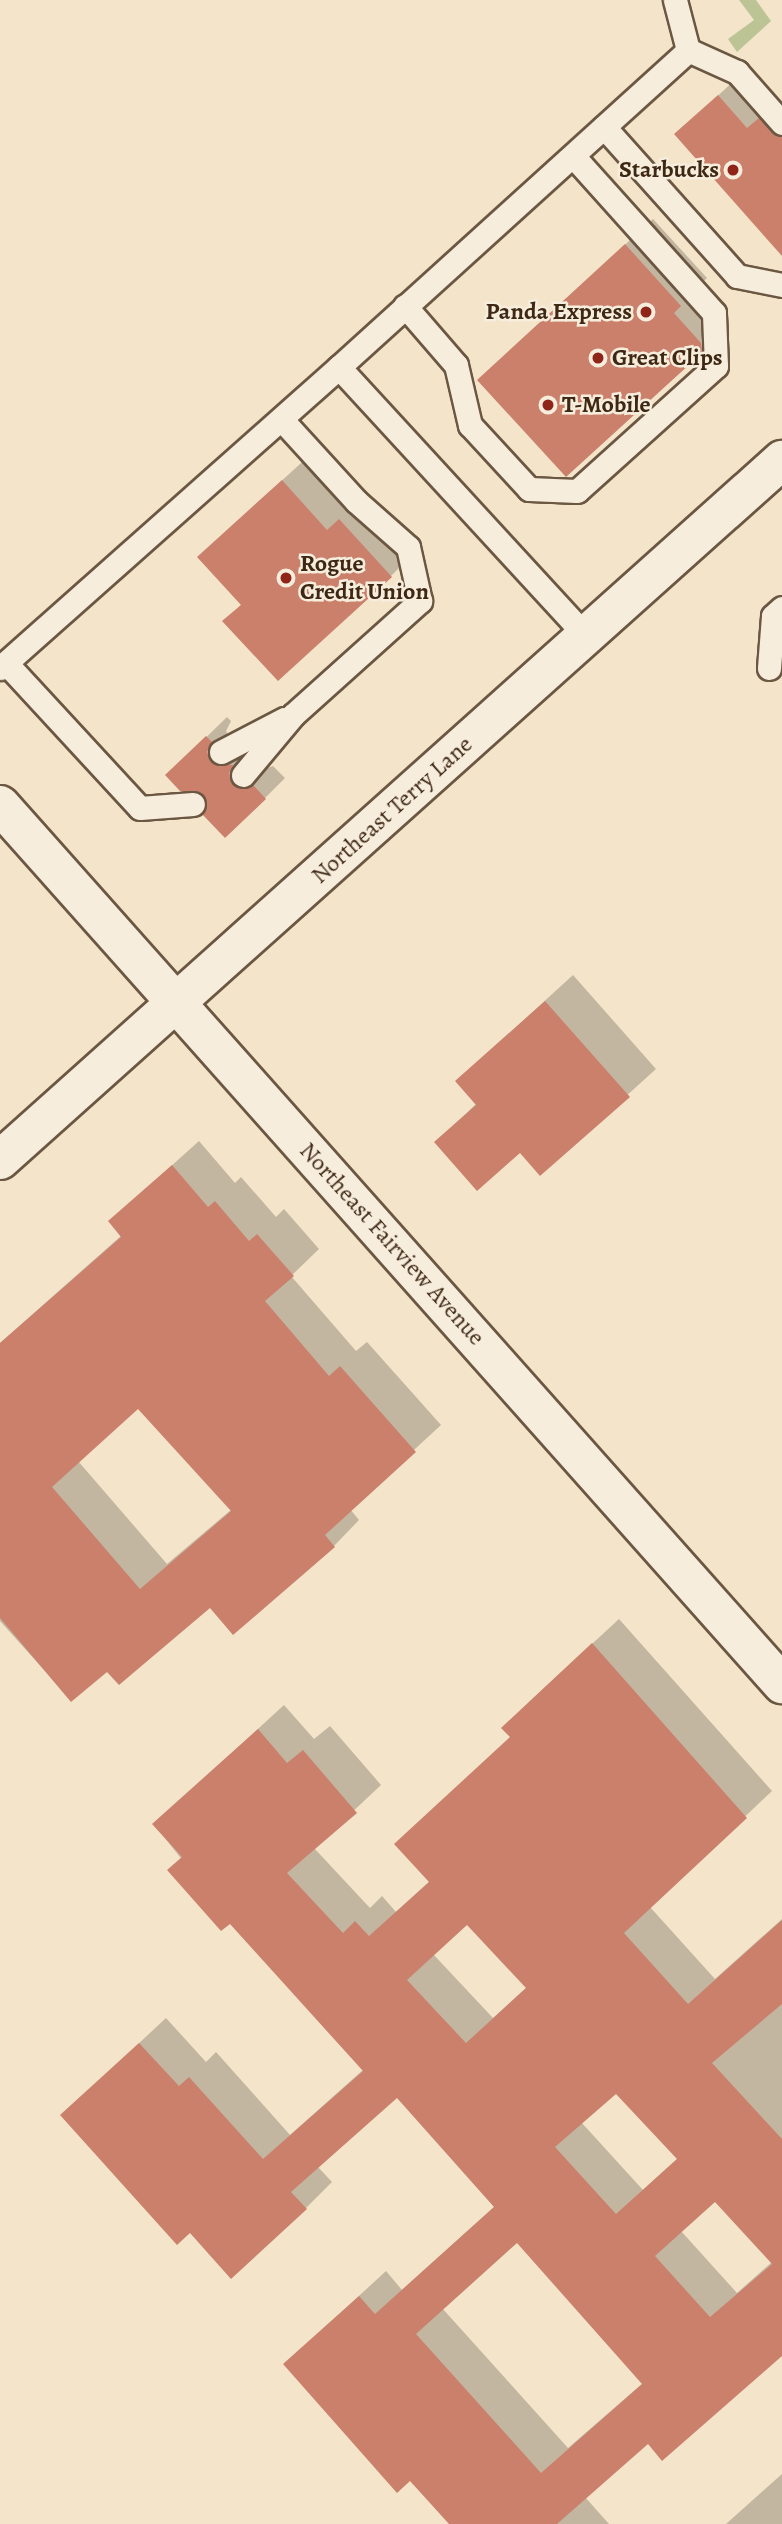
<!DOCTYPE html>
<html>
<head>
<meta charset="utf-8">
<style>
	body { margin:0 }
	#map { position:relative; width:782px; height:2524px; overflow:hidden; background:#f3e4ca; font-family:Alegreya,serif }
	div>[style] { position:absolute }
	.green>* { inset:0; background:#bcc496 }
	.shadow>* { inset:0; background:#0003 }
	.building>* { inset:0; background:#cb806c }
	.roads { filter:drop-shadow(2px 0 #6b5742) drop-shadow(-2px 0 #6b5742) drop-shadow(0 2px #6b5742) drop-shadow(0 -2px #6b5742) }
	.service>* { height:23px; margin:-11.5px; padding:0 11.5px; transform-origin:11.5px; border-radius:11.5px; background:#f7eddd }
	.tertiary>* { height:38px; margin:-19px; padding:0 19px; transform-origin:19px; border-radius:19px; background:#f7eddd }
	.dots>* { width:19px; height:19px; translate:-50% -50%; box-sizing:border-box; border:4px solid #f7eddd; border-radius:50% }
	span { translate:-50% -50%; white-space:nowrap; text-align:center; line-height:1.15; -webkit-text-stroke:5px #f7eddd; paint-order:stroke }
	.poi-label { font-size:24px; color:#3e2814; font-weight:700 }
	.right { translate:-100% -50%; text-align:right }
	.left { translate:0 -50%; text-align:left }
	.street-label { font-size:24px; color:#3e2814 }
</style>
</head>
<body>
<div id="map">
	<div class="green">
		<div style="clip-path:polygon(739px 0,756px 0,771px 21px,737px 52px,728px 39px,754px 20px)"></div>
	</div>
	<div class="shadow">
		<div style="clip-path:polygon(739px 76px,782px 117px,782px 253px,677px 134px)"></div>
		<div style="clip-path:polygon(653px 219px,707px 278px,700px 285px,727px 315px,728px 325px,700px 352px,506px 354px)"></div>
		<div style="clip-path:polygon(310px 455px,354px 504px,366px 494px,418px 549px,391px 576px,225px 621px,242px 604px,226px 531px)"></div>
		<div style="clip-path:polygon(227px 717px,231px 721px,226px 731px,233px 744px,252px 745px,253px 765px,262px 770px,273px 766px,285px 778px,265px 798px,209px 804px,187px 756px)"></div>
		<div style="clip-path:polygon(573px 975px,656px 1069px,540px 1174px,520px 1151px,436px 1142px,476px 1104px,457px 1081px)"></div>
		<div style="clip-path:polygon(evenodd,199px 1141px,235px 1183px,241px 1177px,276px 1217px,284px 1209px,319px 1249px,291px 1276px,356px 1351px,367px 1342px,441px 1425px,350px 1509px,359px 1520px,334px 1546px,211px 1606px,107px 1669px,71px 1700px,0 1621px,0 1343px,122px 1235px,110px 1221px,199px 1141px,138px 1406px,232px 1509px,167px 1564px,78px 1461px,138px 1406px)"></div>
		<div style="clip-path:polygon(evenodd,619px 1619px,772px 1791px,650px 1907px,715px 1979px,782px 1919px,782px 2352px,648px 2442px,585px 2497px,609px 2524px,467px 2524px,285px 2364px,386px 2271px,402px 2290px,495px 2206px,397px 2096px,318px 2167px,332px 2182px,306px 2208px,190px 2231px,62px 2115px,166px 2018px,206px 2062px,216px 2052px,290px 2135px,364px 2069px,230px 1921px,154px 1824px,284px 1705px,314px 1739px,330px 1726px,381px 1785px,314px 1848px,370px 1908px,382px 1896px,396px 1912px,430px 1881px,529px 1702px,619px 1619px,468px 1923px,527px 1987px,493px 2018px,433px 1954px,468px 1923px,619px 1619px,616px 2091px,678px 2158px,643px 2190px,581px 2122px,616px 2091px,619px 1619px,715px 2200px,772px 2262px,737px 2293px,681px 2231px,715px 2200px,619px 1619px,517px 2241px,643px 2383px,568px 2448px,442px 2308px,517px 2241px)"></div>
		<div style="clip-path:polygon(782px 2474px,782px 2524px,726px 2524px)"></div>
	</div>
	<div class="building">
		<div style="clip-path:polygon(718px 95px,747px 128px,759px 118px,782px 137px,782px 256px,674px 134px)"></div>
		<div style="clip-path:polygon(625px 244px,681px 306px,674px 313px,701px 343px,702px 353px,566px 477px,477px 380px)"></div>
		<div style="clip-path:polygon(282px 480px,327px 530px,339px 519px,392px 577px,278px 681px,222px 621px,241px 605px,197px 557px)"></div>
		<div style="clip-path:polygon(206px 736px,212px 742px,207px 752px,213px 763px,233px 765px,229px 773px,234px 785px,241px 789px,253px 785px,266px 799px,225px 838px,202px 814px,207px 804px,204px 796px,180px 791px,165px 775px)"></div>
		<div style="clip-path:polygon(545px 1001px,630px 1097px,540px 1176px,520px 1153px,477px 1191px,434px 1142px,476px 1105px,455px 1081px)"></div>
		<div style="clip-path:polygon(evenodd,172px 1165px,208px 1207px,215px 1201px,249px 1241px,257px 1234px,294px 1276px,265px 1301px,329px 1376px,340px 1366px,416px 1452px,325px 1535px,335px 1547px,233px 1635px,210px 1608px,119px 1685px,107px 1672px,71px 1702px,0 1618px,0 1343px,121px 1237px,108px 1221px,172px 1165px,138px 1409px,231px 1511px,140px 1589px,52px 1487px,138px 1409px)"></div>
		<div style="clip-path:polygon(evenodd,592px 1643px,747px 1818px,624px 1933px,688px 2004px,782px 1920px,782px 2004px,712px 2063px,782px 2139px,782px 2356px,662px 2461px,648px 2444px,557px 2524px,449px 2524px,410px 2481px,397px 2493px,283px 2364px,359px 2296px,375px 2314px,494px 2207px,397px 2098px,291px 2192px,307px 2209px,231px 2279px,190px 2233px,177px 2245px,60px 2115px,139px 2043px,179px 2086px,189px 2077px,263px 2159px,363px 2071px,230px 1924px,221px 1931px,167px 1870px,182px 1857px,152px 1824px,258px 1729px,287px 1763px,303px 1750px,357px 1813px,287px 1873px,343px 1933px,355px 1921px,369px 1936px,429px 1882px,394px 1844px,510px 1737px,501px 1728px,592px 1643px,467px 1925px,526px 1988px,466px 2043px,407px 1980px,467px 1925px,592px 1643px,616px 2094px,677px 2159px,616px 2214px,555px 2147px,616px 2094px,592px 1643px,715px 2202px,772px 2264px,710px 2317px,655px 2256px,715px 2202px,592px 1643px,517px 2243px,642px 2384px,541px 2473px,416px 2334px,517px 2243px)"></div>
	</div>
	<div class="roads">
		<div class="service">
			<div style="left:688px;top:50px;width:54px;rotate:24.2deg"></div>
			<div style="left:737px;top:72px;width:68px;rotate:48.6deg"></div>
			<div style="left:604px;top:127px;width:200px;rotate:48.2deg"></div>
			<div style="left:737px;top:276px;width:46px;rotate:11.3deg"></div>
			<div style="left:405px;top:306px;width:78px;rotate:49.2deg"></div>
			<div style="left:456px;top:365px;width:62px;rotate:76.9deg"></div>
			<div style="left:470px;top:425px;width:87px;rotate:47.3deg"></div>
			<div style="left:529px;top:489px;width:48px;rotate:2.4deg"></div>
			<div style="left:577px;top:491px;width:187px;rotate:-42deg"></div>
			<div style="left:716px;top:366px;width:53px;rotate:-92.2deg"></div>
			<div style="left:714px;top:313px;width:211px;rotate:-131.9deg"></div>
			<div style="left:586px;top:636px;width:365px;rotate:-132.6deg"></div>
			<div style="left:339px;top:367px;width:471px;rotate:-42.2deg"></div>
			<div style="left:688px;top:50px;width:52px;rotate:-104.6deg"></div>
			<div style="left:6px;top:663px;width:197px;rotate:47.3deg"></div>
			<div style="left:140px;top:808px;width:53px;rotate:-4.3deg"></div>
			<div style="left:0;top:668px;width:453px;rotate:-41.6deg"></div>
			<div style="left:769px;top:668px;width:52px;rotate:-85.6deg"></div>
			<div style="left:773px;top:616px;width:12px;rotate:-42deg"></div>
			<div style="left:221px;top:752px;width:71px;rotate:-27.6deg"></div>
			<div style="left:243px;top:775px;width:78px;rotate:-50.2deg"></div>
			<div style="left:293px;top:715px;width:171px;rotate:-41.9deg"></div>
			<div style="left:420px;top:601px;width:55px;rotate:-102.5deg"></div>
			<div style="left:408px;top:547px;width:69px;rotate:-138.5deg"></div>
			<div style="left:356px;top:501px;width:111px;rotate:-132.4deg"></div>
		</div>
		<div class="tertiary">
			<div style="left:0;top:805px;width:1177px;rotate:48.34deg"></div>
			<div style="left:0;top:1160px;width:1050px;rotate:-41.83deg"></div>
		</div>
	</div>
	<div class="dots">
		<div style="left:733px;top:170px;background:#8f2418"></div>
		<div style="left:646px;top:312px;background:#8f2418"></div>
		<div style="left:598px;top:358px;background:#8f2418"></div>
		<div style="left:548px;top:405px;background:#8f2418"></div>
		<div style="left:286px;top:578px;background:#8f2418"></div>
	</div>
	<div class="poi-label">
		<span class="right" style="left:719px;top:170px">Starbucks</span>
		<span class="right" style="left:632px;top:312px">Panda Express</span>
		<span class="left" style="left:612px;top:358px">Great Clips</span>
		<span class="left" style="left:562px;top:405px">T-Mobile</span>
		<span class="left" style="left:300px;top:578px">Rogue<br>Credit Union</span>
	</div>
	<div class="street-label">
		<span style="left:392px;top:810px;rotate:-42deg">Northeast Terry Lane</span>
		<span style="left:392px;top:1244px;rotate:48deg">Northeast Fairview Avenue</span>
	</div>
</div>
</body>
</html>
